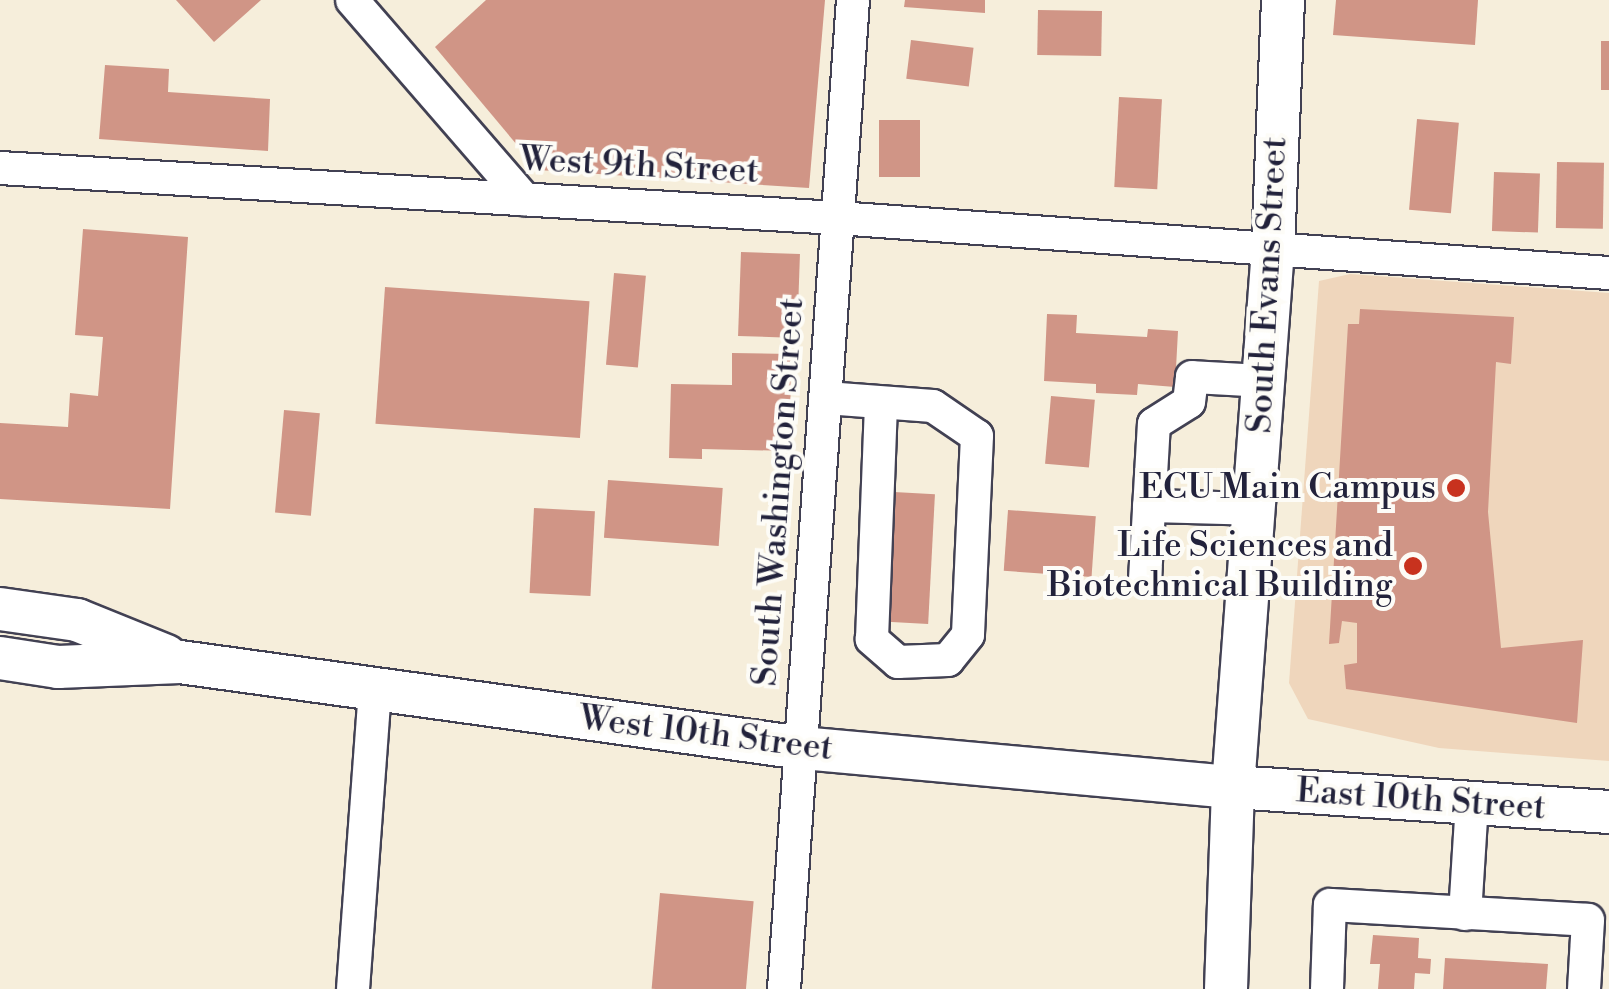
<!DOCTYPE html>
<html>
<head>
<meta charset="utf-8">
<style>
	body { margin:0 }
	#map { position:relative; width:1609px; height:989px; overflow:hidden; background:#f6eedb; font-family:"Libre Bodoni",serif }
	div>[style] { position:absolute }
	.built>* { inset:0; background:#efd6bc }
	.building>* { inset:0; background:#d09586; transform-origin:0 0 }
	.roads { filter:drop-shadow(2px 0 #424153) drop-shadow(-2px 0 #424153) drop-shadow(0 2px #424153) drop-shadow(0 -2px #424153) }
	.minor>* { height:32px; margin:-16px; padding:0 16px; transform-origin:16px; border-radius:16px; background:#fff }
	.major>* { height:42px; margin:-21px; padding:0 21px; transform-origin:21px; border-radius:21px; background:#fff }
	.dots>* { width:28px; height:28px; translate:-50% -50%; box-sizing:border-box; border:5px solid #fdfcf7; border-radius:50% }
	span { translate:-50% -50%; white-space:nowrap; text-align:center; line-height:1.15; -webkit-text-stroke:8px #fdfcf7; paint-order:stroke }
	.street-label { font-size:35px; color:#22223b }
	.poi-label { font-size:35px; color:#22223b }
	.right { translate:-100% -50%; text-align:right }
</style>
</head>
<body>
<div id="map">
	<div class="built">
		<div style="clip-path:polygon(1350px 274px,1609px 293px,1609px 761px,1439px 748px,1308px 719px,1289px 683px,1319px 281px)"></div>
	</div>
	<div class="building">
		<div style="clip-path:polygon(176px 0,261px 0,214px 42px)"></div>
		<div style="clip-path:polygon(486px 0,825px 0,809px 188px,538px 170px,435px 47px)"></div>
		<div style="clip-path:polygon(905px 0,985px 0,985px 13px,904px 7px)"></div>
		<div style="clip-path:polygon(1336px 0,1478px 0,1475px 45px,1333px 35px)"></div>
		<div style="left:1038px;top:10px;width:64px;height:45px;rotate:1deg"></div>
		<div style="left:911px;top:40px;width:63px;height:39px;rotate:7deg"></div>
		<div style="left:1601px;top:41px;width:8px;height:49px"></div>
		<div style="clip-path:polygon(105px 65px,169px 69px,168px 92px,270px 99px,268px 151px,99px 139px)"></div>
		<div style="left:1119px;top:97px;width:43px;height:90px;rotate:3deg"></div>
		<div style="left:1417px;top:119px;width:42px;height:91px;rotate:5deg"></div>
		<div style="left:879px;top:120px;width:41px;height:57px"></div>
		<div style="left:1557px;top:162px;width:47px;height:66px;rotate:1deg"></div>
		<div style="left:1494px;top:172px;width:46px;height:59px;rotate:2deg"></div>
		<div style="clip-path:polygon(83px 229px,188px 237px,170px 509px,0 499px,0 423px,68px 427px,70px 393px,98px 396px,103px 337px,75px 335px)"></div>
		<div style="left:741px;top:252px;width:59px;height:84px;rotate:2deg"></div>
		<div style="left:614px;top:273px;width:32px;height:92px;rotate:5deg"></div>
		<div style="left:385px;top:287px;width:205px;height:137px;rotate:4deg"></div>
		<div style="clip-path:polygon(1360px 309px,1514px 317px,1511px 364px,1496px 362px,1488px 512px,1501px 648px,1583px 640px,1577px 723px,1346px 689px,1344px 665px,1357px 663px,1357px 623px,1342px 621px,1339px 643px,1329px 644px,1348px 324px,1359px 324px)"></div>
		<div style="clip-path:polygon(1047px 314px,1077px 315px,1076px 333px,1147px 337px,1148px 329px,1178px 331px,1175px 387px,1138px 384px,1137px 395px,1096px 393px,1096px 384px,1044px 381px)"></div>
		<div style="clip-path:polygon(732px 353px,791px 354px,790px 451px,702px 449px,702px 459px,669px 458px,671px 384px,732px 385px)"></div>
		<div style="left:1051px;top:396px;width:44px;height:68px;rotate:5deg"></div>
		<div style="left:284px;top:410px;width:36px;height:103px;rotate:5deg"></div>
		<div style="left:608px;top:480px;width:115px;height:58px;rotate:4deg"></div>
		<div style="left:894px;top:492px;width:41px;height:130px;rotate:3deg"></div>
		<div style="left:534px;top:508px;width:61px;height:85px;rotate:3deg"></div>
		<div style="left:1008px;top:510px;width:88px;height:61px;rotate:4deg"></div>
		<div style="left:660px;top:893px;width:94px;height:96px;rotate:5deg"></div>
		<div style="clip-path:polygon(1373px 935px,1419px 938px,1418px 958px,1431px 959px,1430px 974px,1415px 973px,1414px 989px,1378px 989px,1380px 964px,1370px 964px)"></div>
		<div style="clip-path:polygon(1445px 958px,1548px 964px,1546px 989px,1443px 989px)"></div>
	</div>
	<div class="roads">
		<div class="minor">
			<div style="left:352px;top:0;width:264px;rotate:49.1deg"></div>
			<div style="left:0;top:168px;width:838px;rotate:3.42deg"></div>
			<div style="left:837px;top:218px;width:774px;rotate:4.08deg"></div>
			<div style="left:826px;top:398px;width:107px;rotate:4.3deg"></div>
			<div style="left:933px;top:406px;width:53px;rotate:34.3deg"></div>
			<div style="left:977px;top:436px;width:199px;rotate:92.6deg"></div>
			<div style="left:968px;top:635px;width:32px;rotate:129deg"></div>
			<div style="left:948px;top:660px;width:50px;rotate:177.7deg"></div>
			<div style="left:898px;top:662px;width:35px;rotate:-139deg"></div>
			<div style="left:872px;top:639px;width:236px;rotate:-87.8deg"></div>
			<div style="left:1149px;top:506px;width:105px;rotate:1.6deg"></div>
			<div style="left:1145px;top:579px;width:155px;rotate:-86.7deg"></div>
			<div style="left:1154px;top:424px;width:41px;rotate:-32.2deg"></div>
			<div style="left:1189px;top:402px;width:25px;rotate:-83deg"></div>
			<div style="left:1192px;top:377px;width:71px;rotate:3.2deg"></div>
			<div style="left:1465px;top:914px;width:111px;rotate:-86.4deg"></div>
			<div style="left:353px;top:989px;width:300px;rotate:-85.8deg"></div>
			<div style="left:784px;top:989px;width:991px;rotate:-86.01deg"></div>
			<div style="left:1327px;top:989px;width:84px;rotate:-88deg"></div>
			<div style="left:1330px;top:905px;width:258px;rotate:3.3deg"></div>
			<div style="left:1588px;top:920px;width:69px;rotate:93.3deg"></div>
		</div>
		<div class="major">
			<div style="left:0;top:609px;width:78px;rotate:8.1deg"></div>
			<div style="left:77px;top:620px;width:96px;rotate:22deg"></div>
			<div style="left:0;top:658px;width:59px;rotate:8.8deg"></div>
			<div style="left:58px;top:667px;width:122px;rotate:-2.3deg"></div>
			<div style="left:180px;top:662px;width:628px;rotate:7.87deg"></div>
			<div style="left:802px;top:748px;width:433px;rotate:5.2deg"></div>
			<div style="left:1233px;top:787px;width:377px;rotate:3.8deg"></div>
			<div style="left:1226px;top:989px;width:202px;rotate:-88deg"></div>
			<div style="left:1233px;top:787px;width:539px;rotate:-85.75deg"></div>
			<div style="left:1273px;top:249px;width:249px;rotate:-87.7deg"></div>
		</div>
	</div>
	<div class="dots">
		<div style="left:1456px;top:488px;background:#c8321e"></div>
		<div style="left:1413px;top:566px;background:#c8321e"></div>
	</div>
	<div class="street-label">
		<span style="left:639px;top:166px;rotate:3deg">West 9th Street</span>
		<span style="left:1268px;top:285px;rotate:-87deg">South Evans Street</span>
		<span style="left:779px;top:492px;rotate:-86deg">South Washington Street</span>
		<span style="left:706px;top:734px;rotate:7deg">West 10th Street</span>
		<span style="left:1421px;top:800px;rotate:4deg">East 10th Street</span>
	</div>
	<div class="poi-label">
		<span class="right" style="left:1436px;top:488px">ECU Main Campus</span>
		<span class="right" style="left:1393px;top:566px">Life Sciences and<br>Biotechnical Building</span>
	</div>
</div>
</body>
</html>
